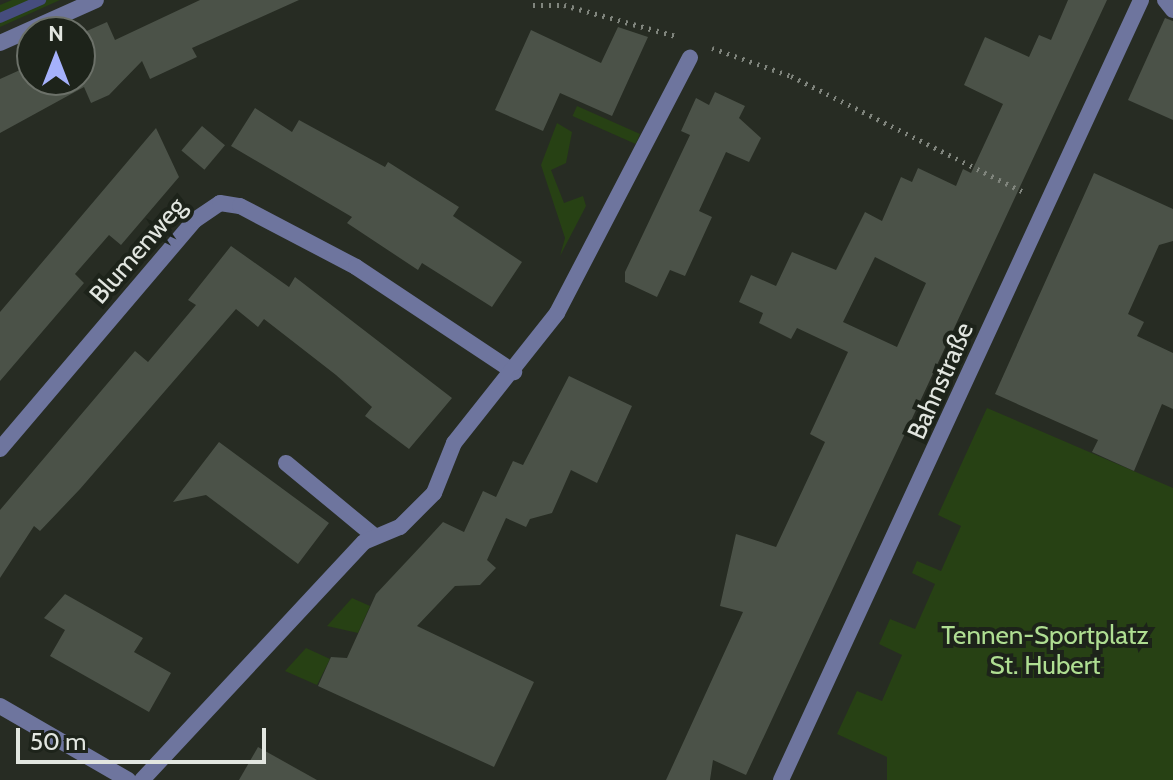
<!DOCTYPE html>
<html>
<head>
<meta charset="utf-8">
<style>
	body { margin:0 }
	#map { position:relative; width:1173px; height:780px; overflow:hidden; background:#272c23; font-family:Cabin,sans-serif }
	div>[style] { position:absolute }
	.green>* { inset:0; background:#274114; transform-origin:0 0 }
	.stream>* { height:10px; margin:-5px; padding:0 5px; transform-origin:5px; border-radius:5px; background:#464d7e }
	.building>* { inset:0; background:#4b5248; transform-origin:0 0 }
	.path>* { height:5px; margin-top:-2.5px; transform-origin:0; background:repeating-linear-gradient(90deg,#80857d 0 2px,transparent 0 8px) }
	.minor>* { height:16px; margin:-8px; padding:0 8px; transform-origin:8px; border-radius:8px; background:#6e759e }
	span { translate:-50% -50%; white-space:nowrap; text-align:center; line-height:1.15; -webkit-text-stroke:8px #1d231a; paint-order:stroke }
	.street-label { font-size:26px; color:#e2e6e0 }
	.park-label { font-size:26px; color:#afde92 }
	.north { position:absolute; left:16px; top:16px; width:80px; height:80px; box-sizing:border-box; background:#1d231a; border:2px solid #6c7169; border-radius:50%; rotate:0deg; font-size:22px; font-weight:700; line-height:32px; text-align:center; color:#e2e6e0 }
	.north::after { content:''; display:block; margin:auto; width:28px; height:36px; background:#a5b1fc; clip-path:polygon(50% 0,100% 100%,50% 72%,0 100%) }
	.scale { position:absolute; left:16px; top:728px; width:250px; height:36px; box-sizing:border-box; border:4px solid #e2e6e0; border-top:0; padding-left:10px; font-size:24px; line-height:28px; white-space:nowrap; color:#e2e6e0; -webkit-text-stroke:6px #1d231a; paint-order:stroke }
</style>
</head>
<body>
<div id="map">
	<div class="green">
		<div style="clip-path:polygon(12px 0,60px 0,0 27px,0 5px)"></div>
		<div style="left:577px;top:106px;width:69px;height:11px;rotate:24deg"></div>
		<div style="clip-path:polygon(557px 123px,572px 132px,566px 163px,551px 170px,564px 203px,583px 196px,586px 206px,560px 256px,565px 238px,541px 165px)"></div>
		<div style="clip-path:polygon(987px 408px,1173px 488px,1173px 780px,887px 780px,887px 757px,837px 734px,857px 691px,882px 701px,902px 655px,879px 644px,890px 619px,915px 629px,935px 584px,912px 573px,917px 561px,941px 571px,961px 526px,938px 515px)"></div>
		<div style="clip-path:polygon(352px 598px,370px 606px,358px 633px,327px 626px)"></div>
		<div style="clip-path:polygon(306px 648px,330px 659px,317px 685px,285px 671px)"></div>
	</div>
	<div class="stream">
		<div style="left:0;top:18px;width:45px;rotate:-23.7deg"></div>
	</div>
	<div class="building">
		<div style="clip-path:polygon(200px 0,299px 0,192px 48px,197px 57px,150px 79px,142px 61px,109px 95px,91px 103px,84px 87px,0 133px,0 79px,20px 70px,32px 80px,80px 80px,80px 34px,107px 22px,115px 40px)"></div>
		<div style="clip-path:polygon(evenodd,1068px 0,1107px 0,746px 775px,713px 760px,710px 780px,666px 780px,743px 612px,720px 606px,736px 534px,776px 547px,825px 442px,810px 434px,848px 352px,797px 328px,791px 339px,759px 323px,763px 313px,739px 302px,751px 275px,776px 286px,792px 252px,836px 270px,865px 212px,882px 221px,901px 177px,912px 182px,918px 168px,956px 186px,963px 169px,971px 173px,1003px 104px,964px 85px,985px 37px,1029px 57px,1039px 35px,1051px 40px,1068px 0,875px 257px,926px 283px,897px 347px,843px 322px,875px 257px)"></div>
		<div style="clip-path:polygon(1165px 18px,1173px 21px,1173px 120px,1128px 100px)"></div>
		<div style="clip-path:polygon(618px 27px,648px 37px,612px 116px,560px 93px,543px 131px,495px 110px,531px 30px,601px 63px)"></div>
		<div style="clip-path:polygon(715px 92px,745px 106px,739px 118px,761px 138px,749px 162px,726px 152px,699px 211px,712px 217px,685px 276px,670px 270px,657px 297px,625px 282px,625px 272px,690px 135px,681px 131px,696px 98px,709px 105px)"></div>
		<div style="clip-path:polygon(255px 108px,292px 132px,299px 120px,385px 167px,388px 162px,459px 207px,453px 216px,522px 262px,492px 307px,422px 263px,418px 270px,347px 223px,352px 217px,231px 146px)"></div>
		<div style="left:202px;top:126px;width:30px;height:32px;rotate:40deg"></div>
		<div style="clip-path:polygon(156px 128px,179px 177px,121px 245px,109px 235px,75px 274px,84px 283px,0 381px,0 312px)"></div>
		<div style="clip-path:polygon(1094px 173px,1173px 209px,1173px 241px,1159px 245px,1128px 314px,1144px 322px,1137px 336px,1173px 353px,1173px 409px,1162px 404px,1134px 471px,1092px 452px,1098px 440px,995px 394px)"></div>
		<div style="clip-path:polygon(231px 246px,289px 287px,295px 277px,452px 398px,409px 449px,365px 416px,372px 407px,336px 375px,264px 319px,258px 327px,236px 309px,80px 489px,40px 531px,34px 526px,0 578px,0 510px,135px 351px,148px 362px,196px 305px,188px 300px)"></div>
		<div style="clip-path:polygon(569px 376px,632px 406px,597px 483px,571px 470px,552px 513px,530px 519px,526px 527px,506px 518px,487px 560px,496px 568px,480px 585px,455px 586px,417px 626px,534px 682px,494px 767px,318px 686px,331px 657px,347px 658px,376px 594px,421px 546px,443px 522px,464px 532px,483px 491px,496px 497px,513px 461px,523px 465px)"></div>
		<div style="clip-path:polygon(219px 442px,329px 523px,298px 564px,206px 495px,173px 502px)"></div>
		<div style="clip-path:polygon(65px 594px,143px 638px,134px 652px,171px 673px,149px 712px,50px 656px,65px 630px,44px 618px)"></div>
		<div style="clip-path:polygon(258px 747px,317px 780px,239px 780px)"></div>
	</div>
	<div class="path">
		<div style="left:533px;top:5px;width:31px"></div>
		<div style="left:564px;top:5px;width:116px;rotate:15.5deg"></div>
		<div style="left:712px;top:48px;width:84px;rotate:19.5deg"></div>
		<div style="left:791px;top:76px;width:263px;rotate:26.5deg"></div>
	</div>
	<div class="minor">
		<div style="left:1165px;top:0;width:13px;rotate:51deg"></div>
		<div style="left:0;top:43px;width:105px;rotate:-24.1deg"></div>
		<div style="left:0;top:449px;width:301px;rotate:-49.6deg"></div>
		<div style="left:195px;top:220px;width:30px;rotate:-34deg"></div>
		<div style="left:220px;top:203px;width:20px;rotate:9deg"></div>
		<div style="left:240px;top:206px;width:131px;rotate:27.7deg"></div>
		<div style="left:356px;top:267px;width:190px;rotate:33.6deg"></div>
		<div style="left:286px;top:463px;width:113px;rotate:39.6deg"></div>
		<div style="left:0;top:706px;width:148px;rotate:30deg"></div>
		<div style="left:142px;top:780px;width:325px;rotate:-47deg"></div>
		<div style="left:364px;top:542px;width:39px;rotate:-23deg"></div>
		<div style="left:400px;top:527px;width:48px;rotate:-45deg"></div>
		<div style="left:434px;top:493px;width:54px;rotate:-68.2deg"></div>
		<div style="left:454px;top:443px;width:166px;rotate:-51.6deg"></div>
		<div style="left:557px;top:313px;width:288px;rotate:-62.5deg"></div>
		<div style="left:781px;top:780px;width:859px;rotate:-65.22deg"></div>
	</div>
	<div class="street-label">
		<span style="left:138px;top:251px;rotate:-49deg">Blumenweg</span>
		<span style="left:941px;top:381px;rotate:-66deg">Bahnstraße</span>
	</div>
	<div class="park-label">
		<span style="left:1045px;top:651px">Tennen-Sportplatz<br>St. Hubert</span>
	</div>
	<div class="north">N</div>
	<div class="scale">50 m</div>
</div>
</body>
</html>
